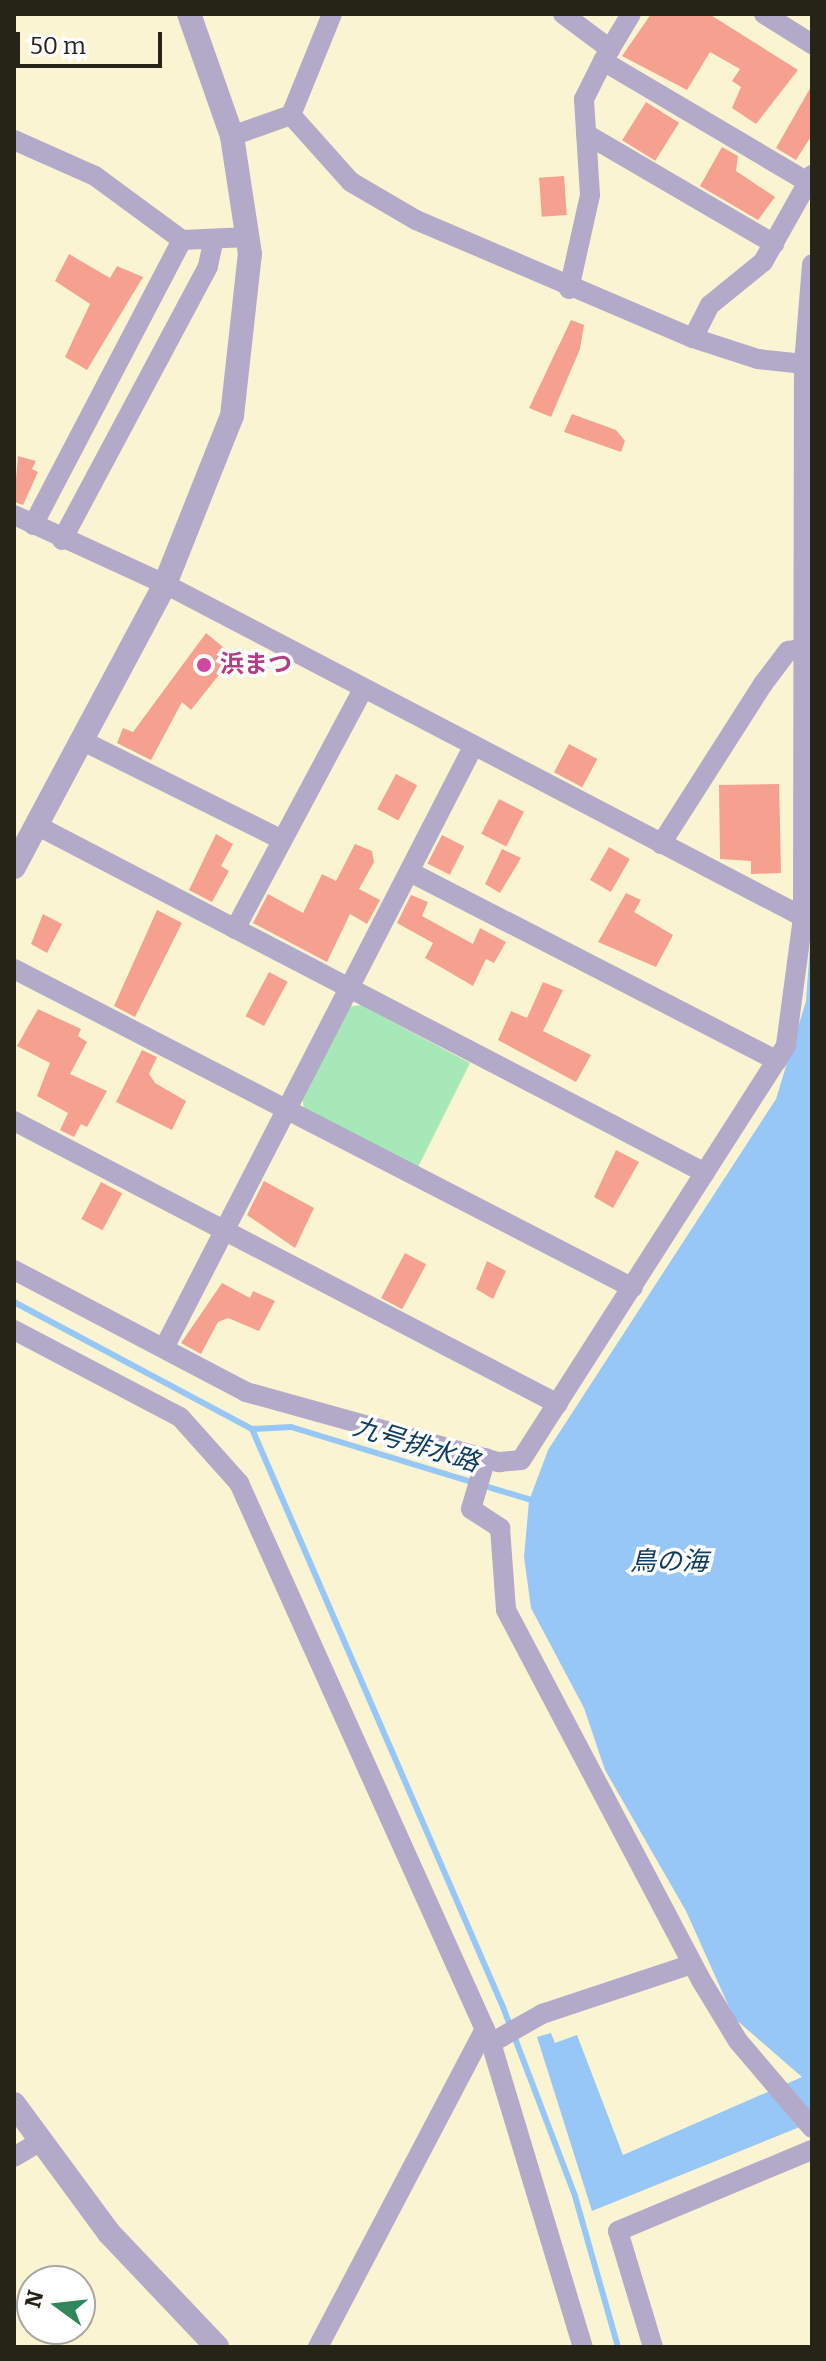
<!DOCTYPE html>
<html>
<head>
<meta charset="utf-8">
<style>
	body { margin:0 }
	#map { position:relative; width:826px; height:2361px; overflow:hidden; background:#fbf4d3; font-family:Bitter,"Noto Sans JP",serif }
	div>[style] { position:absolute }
	.green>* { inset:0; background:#a7e8b9 }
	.water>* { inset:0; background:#97c7f6 }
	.stream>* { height:6px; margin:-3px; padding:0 3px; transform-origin:3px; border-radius:3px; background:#97c7f6 }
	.building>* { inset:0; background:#f6a190; transform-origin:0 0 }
	.minor>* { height:20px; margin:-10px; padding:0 10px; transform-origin:10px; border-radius:10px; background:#b3a9c9 }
	.tertiary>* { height:24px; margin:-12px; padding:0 12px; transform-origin:12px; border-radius:12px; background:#b3a9c9 }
	.dots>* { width:22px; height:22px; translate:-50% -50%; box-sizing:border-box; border:4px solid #fff; border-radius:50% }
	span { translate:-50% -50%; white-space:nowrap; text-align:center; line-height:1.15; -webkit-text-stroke:7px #fff; paint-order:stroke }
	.hotel-label { font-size:24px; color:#b23c85; font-weight:700 }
	.left { translate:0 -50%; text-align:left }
	.water-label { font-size:26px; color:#103c61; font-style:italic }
	.frame { position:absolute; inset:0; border:16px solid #262317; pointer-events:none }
	.north { position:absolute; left:16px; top:2265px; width:80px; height:80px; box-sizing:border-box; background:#fff; border:2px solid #a8a7a2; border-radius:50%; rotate:285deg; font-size:22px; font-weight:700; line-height:32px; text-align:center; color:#262317 }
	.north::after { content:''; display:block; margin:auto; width:28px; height:36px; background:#31875b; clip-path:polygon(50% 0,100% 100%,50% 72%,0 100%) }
	.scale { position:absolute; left:16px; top:32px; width:146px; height:36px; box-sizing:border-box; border:4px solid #262317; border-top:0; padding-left:10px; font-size:24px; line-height:28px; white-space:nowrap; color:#262317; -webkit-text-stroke:6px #fff; paint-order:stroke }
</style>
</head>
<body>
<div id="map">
	<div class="green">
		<div style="clip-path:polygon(361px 1005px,470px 1063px,418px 1167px,304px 1108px,302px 1098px,347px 1007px)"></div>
	</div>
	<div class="water">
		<div style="clip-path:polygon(812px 918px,812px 2122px,592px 2211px,537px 2037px,551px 2033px,555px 2043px,577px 2035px,623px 2155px,802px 2077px,734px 2018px,686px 1911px,605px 1770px,584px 1708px,531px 1608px,524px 1557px,529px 1501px,548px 1450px,776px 1099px,806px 1001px)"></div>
	</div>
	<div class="stream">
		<div style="left:14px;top:1302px;width:270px;rotate:28.1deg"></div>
		<div style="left:252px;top:1429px;width:39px;rotate:-3deg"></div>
		<div style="left:291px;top:1427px;width:255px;rotate:16.9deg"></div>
		<div style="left:252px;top:1429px;width:630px;rotate:66.53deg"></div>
		<div style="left:503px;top:2007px;width:202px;rotate:69.1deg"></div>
		<div style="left:575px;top:2196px;width:157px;rotate:74.1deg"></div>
	</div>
	<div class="building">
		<div style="clip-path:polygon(651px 14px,709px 14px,798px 70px,756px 124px,732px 108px,741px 87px,732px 81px,740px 69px,710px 52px,687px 90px,622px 56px)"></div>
		<div style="clip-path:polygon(812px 85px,812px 135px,796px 160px,776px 148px)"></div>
		<div style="left:646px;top:102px;width:39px;height:45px;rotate:32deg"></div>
		<div style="clip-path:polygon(722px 147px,738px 156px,736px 171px,775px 197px,758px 220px,700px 186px)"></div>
		<div style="left:564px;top:176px;width:39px;height:25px;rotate:86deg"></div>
		<div style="clip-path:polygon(69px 254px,110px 278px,117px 266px,143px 277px,87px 370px,65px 357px,90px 304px,55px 281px)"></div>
		<div style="clip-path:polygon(571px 320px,584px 325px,580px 349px,551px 417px,529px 408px)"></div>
		<div style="clip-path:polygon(572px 414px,616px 430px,625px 441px,621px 452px,564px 432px)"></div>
		<div style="clip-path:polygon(18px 456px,36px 461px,32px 469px,38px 472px,23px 505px,14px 502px)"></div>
		<div style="clip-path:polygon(206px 633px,234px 656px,191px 710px,182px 702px,151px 760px,117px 743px,123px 728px,133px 732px)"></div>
		<div style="left:569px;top:744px;width:32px;height:32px;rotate:28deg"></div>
		<div style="left:396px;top:774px;width:24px;height:40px;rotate:28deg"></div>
		<div style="clip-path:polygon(779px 784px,781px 873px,751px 874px,751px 861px,720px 859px,719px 785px)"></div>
		<div style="left:499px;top:799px;width:28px;height:39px;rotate:27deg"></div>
		<div style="clip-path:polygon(216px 834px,233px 844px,221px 866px,229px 871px,212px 902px,189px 890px)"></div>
		<div style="left:442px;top:835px;width:25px;height:32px;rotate:27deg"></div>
		<div style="clip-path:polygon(355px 844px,372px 851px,374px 862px,359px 889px,380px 900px,367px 924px,350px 914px,327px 962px,253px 923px,268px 894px,303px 913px,322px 874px,336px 881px)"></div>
		<div style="left:609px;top:847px;width:24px;height:38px;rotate:30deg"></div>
		<div style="clip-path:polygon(502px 849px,521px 858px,500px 893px,485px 884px)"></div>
		<div style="clip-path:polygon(626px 893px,641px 900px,634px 912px,673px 935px,656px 967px,598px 942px)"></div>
		<div style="clip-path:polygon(411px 895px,428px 902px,422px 916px,473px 944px,480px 928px,506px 942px,494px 963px,486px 959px,473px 986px,425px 958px,433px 943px,397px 923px)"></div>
		<div style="clip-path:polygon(157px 910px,182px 923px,135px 1017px,114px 1006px)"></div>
		<div style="clip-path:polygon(43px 914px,62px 924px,47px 953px,31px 944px)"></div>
		<div style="left:269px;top:972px;width:21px;height:50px;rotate:28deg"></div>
		<div style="clip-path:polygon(543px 982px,563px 990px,543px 1031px,591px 1055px,576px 1082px,498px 1040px,511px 1011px,527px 1018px)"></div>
		<div style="clip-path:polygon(38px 1009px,81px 1029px,78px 1036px,87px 1042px,70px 1074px,107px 1091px,87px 1127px,81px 1124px,74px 1137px,60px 1130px,68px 1113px,37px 1096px,50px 1063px,17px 1046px)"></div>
		<div style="clip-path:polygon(142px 1050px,157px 1057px,149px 1074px,155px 1083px,186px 1101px,172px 1130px,116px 1102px)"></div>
		<div style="clip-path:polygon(616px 1150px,639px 1162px,613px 1208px,594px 1197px)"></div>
		<div style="clip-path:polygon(264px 1181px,314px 1208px,295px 1248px,247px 1215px)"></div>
		<div style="left:101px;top:1182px;width:24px;height:42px;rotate:28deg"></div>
		<div style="left:405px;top:1253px;width:24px;height:51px;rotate:28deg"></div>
		<div style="clip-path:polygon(487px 1261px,506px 1271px,493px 1299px,476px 1289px)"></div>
		<div style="clip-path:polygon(222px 1283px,250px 1298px,253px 1291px,275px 1301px,259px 1331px,228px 1318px,218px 1322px,201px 1354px,181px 1343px)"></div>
	</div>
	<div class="minor">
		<div style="left:563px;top:14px;width:59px;rotate:36.7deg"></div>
		<div style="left:631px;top:14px;width:55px;rotate:120.8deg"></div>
		<div style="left:603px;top:61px;width:238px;rotate:30.6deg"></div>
		<div style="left:764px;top:14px;width:57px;rotate:32deg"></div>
		<div style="left:291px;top:115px;width:90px;rotate:48.2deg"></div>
		<div style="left:351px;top:182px;width:75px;rotate:30.3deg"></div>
		<div style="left:416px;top:220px;width:301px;rotate:23.1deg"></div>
		<div style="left:693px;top:338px;width:68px;rotate:17.9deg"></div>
		<div style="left:758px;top:359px;width:46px;rotate:6.2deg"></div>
		<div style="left:291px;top:115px;width:109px;rotate:-67.9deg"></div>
		<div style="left:586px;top:134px;width:218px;rotate:30.3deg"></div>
		<div style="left:232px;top:136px;width:63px;rotate:-19.6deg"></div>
		<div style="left:14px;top:140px;width:89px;rotate:24deg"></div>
		<div style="left:95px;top:176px;width:108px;rotate:36.3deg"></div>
		<div style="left:182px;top:240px;width:66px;rotate:-2.6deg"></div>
		<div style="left:569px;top:289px;width:96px;rotate:-77.4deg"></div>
		<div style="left:590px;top:195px;width:96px;rotate:-93.6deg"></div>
		<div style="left:584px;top:99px;width:42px;rotate:-63.4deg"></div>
		<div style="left:693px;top:338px;width:37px;rotate:-63deg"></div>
		<div style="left:710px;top:305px;width:68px;rotate:-39.1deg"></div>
		<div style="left:763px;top:262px;width:100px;rotate:-60.6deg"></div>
		<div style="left:14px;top:515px;width:166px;rotate:24.6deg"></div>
		<div style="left:165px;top:584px;width:720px;rotate:27.56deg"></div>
		<div style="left:33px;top:525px;width:322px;rotate:-62.4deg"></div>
		<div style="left:62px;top:540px;width:310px;rotate:-61.9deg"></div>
		<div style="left:208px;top:266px;width:24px;rotate:-78deg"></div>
		<div style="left:83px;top:741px;width:222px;rotate:26.4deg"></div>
		<div style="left:36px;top:825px;width:754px;rotate:27.48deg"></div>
		<div style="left:661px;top:844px;width:190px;rotate:-57.5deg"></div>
		<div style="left:763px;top:684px;width:41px;rotate:-52.9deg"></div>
		<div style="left:788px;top:651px;width:15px;rotate:-8deg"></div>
		<div style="left:410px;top:872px;width:413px;rotate:27.2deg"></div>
		<div style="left:235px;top:929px;width:270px;rotate:-61.9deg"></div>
		<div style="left:14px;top:969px;width:696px;rotate:27.26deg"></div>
		<div style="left:14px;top:1121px;width:613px;rotate:27.48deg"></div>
		<div style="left:14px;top:1270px;width:262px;rotate:27.7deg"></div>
		<div style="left:246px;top:1392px;width:263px;rotate:15.5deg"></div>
		<div style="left:499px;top:1462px;width:22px;rotate:-5deg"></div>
		<div style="left:521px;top:1460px;width:492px;rotate:-57.4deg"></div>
		<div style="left:786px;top:1045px;width:129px;rotate:-82.4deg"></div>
		<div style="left:803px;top:917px;width:553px;rotate:-89.9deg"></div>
		<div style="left:804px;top:364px;width:100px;rotate:-85.4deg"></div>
		<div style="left:14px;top:1330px;width:187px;rotate:27.7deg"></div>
		<div style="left:180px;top:1417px;width:89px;rotate:48.2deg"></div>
		<div style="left:239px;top:1483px;width:614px;rotate:65.77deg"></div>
		<div style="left:491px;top:2043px;width:59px;rotate:-29.6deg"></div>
		<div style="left:542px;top:2014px;width:158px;rotate:-18.4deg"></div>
		<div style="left:165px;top:1346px;width:674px;rotate:-62.79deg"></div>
		<div style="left:486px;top:1458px;width:53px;rotate:106.4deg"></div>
		<div style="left:471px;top:1509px;width:35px;rotate:33deg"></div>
		<div style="left:500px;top:1528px;width:82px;rotate:85.8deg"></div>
		<div style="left:506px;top:1610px;width:418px;rotate:62.2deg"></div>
		<div style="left:701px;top:1980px;width:71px;rotate:58.8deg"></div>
		<div style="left:738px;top:2041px;width:114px;rotate:49.6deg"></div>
		<div style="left:491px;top:2043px;width:318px;rotate:73.2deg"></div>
		<div style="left:14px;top:2157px;width:27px;rotate:-31deg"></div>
		<div style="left:318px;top:2347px;width:359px;rotate:-62.3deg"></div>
		<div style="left:653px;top:2347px;width:121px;rotate:-106.8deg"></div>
		<div style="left:618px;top:2231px;width:210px;rotate:-22.7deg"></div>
	</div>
	<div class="tertiary">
		<div style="left:14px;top:867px;width:321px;rotate:-61.9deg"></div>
		<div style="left:165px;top:584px;width:181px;rotate:-68.3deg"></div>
		<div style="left:232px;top:416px;width:163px;rotate:-83.7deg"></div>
		<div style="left:250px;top:254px;width:119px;rotate:-98.7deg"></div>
		<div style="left:232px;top:136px;width:129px;rotate:-109.4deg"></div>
		<div style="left:14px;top:2104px;width:160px;rotate:53.6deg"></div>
		<div style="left:109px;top:2233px;width:157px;rotate:46.5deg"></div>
	</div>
	<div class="dots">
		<div style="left:204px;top:665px;background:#d1479c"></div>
	</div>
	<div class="hotel-label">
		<span class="left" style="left:220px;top:665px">浜まつ</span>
	</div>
	<div class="water-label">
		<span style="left:416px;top:1445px;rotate:17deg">九号排水路</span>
		<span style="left:669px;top:1562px">鳥の海</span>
	</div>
	<div class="frame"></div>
	<div class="north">N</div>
	<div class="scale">50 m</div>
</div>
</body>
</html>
